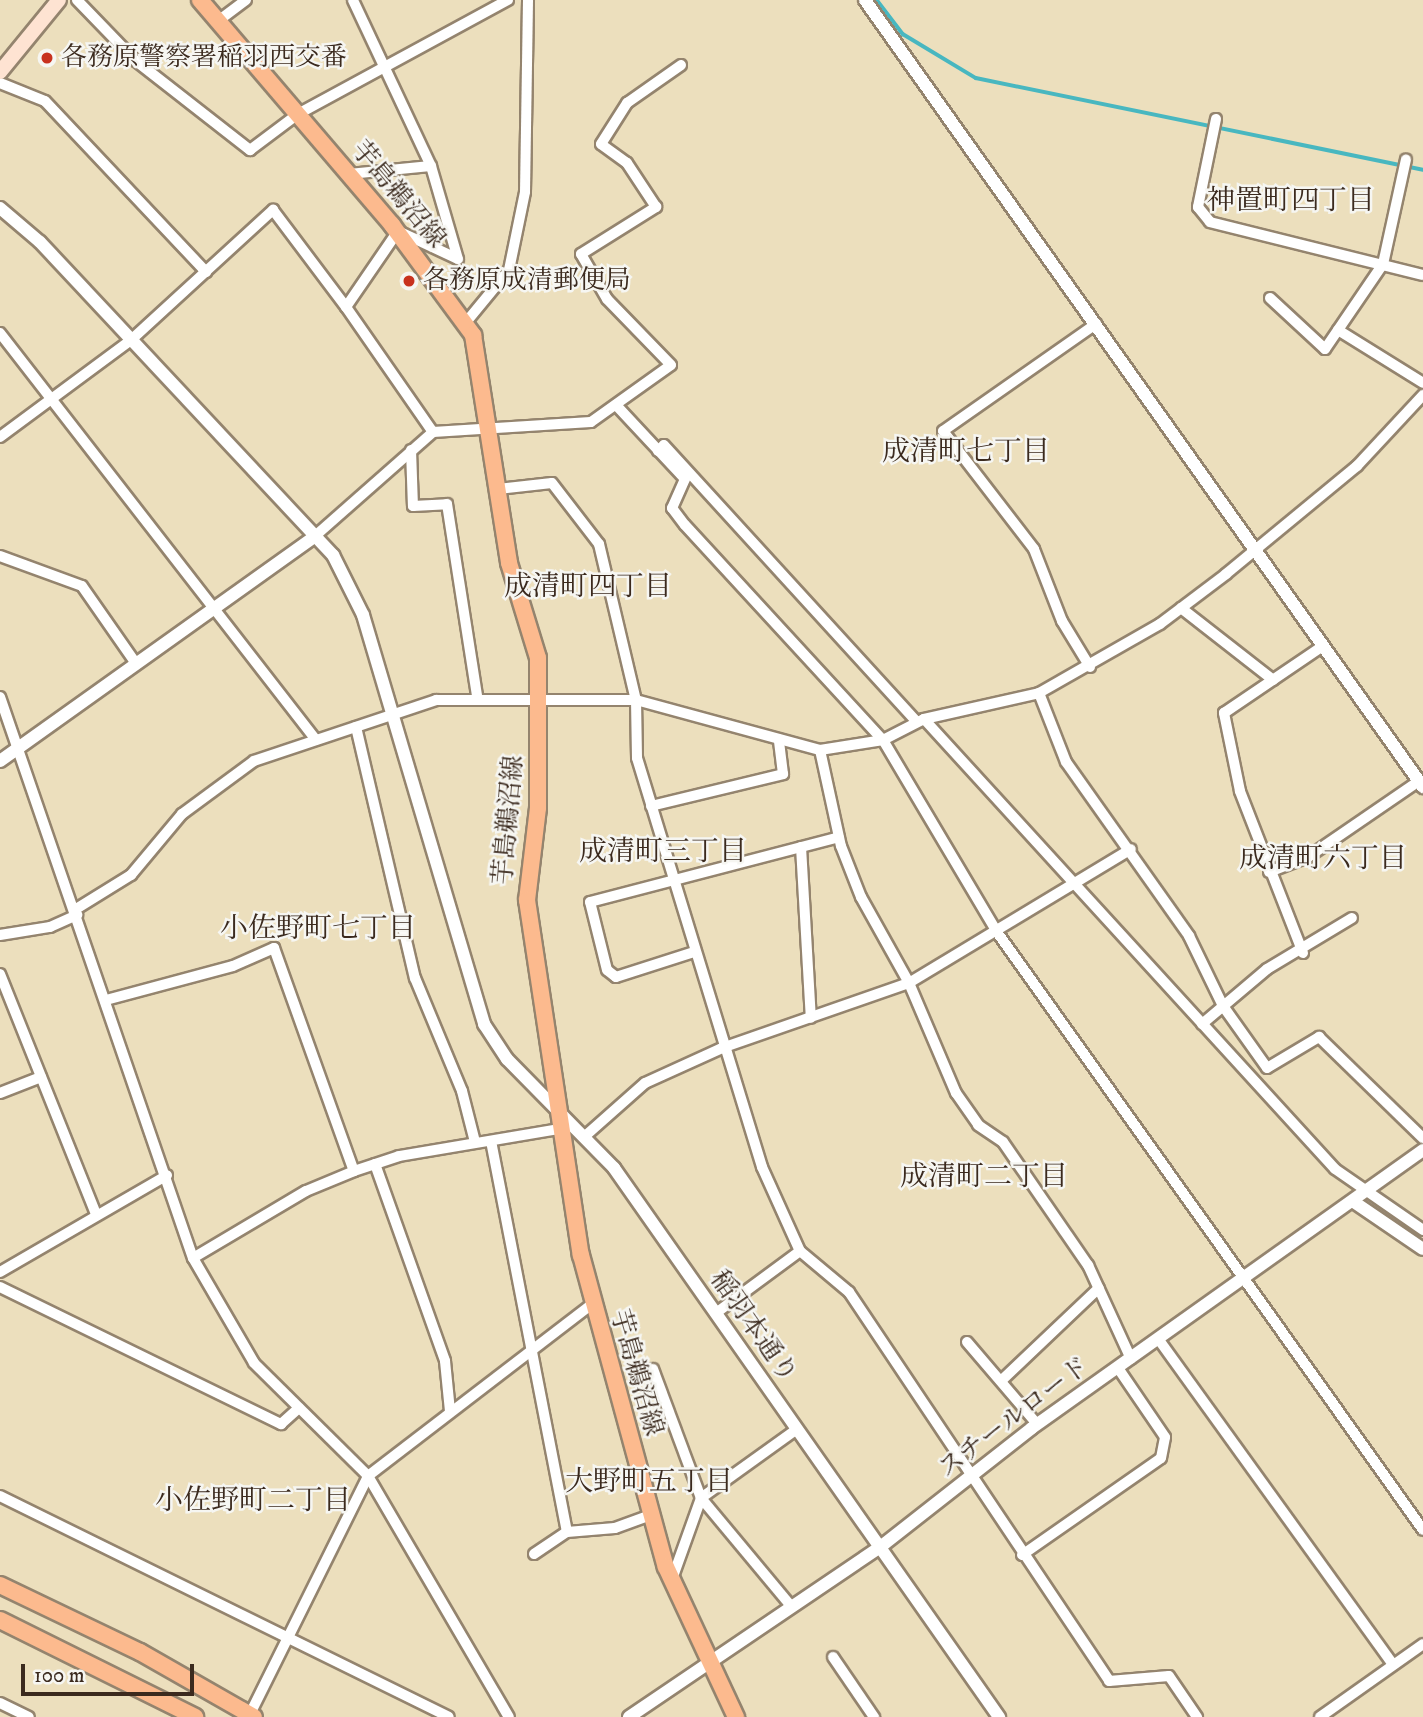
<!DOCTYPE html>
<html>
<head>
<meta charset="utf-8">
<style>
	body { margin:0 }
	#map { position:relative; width:1423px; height:1717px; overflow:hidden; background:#ecdfbd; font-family:"IM FELL DW Pica","Noto Serif JP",serif }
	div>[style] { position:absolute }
	.stream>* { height:3.5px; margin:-1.75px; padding:0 1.75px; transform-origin:1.75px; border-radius:1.75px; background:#48b7c0 }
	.roads { filter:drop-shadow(2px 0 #94846e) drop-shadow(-2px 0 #94846e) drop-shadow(0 2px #94846e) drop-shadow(0 -2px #94846e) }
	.minor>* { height:10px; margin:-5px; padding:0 5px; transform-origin:5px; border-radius:5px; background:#fff }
	.tertiary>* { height:12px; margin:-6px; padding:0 6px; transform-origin:6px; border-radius:6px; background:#fff }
	.secondary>* { height:14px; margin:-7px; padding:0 7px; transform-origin:7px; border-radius:7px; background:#fee3d2 }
	.primary>* { height:16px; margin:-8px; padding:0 8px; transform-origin:8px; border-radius:8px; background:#fcba8e }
	.trunk>* { height:16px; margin:-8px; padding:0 8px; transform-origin:8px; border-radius:8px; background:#fcba8e }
	.dots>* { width:19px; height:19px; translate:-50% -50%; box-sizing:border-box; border:4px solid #f6f6f2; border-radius:50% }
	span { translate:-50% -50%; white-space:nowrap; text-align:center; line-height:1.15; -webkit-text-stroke:5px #f6f6f2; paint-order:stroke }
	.poi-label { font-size:26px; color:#3b2a1e }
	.left { translate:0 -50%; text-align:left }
	.street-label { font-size:26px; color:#3b2a1e }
	.neighbourhood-label { font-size:28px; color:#3b2a1e }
	.scale { position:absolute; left:21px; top:1664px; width:173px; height:32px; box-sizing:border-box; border:4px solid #3b2a1e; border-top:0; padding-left:9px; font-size:21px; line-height:24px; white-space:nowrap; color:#3b2a1e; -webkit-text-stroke:5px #f6f6f2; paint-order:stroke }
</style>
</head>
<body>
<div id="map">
	<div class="stream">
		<div style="left:877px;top:0;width:43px;rotate:52.6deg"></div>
		<div style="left:903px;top:34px;width:85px;rotate:31.1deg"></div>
		<div style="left:976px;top:78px;width:456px;rotate:11.6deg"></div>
	</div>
	<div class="roads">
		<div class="minor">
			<div style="left:77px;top:0;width:85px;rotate:46deg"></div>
			<div style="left:136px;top:61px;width:145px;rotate:38deg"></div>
			<div style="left:250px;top:150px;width:60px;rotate:-36.9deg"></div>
			<div style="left:298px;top:114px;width:239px;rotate:-28.5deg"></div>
			<div style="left:218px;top:21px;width:35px;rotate:-37deg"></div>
			<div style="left:0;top:83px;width:48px;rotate:21.8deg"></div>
			<div style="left:45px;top:101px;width:235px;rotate:46.7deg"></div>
			<div style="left:1216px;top:119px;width:90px;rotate:101.6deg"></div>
			<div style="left:1198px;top:207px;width:19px;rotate:51deg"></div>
			<div style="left:1210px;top:222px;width:219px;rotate:14deg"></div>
			<div style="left:349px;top:174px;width:82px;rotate:-5.6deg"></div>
			<div style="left:1270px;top:298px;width:75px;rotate:42.8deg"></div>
			<div style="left:1325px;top:349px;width:103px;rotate:-55.7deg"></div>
			<div style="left:1383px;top:264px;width:107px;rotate:-77.6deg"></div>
			<div style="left:346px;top:307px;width:152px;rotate:55.2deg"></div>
			<div style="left:467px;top:321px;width:66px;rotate:-50.5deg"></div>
			<div style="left:509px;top:270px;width:80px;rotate:-78.4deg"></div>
			<div style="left:525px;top:192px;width:192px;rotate:-89.1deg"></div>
			<div style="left:1338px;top:330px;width:100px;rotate:31.9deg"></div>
			<div style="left:0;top:333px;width:515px;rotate:52.17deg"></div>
			<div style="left:616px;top:405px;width:101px;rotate:47deg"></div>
			<div style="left:685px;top:479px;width:32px;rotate:114deg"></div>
			<div style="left:672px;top:508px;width:21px;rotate:53deg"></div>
			<div style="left:685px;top:525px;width:292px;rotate:47.4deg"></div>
			<div style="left:883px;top:740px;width:223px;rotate:59.3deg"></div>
			<div style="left:997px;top:932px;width:734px;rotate:54.53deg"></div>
			<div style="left:0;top:437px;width:163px;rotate:-36.5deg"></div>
			<div style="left:131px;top:340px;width:193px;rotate:-42.5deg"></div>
			<div style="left:273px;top:210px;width:121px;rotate:53deg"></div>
			<div style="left:346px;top:307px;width:92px;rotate:-55.6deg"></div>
			<div style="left:398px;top:231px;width:66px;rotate:25deg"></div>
			<div style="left:458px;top:259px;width:97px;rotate:-106.2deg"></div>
			<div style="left:431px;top:166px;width:183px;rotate:-115.2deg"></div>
			<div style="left:411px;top:450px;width:56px;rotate:88deg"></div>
			<div style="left:413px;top:506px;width:34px;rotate:-3deg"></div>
			<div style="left:447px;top:504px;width:194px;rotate:81.1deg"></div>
			<div style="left:658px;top:451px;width:8px;rotate:-45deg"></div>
			<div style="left:664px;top:445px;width:375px;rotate:47.6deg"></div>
			<div style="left:498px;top:489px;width:54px;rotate:-6.3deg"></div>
			<div style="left:552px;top:483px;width:77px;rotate:52.4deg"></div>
			<div style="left:599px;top:544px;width:160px;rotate:76.7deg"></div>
			<div style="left:636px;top:700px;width:58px;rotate:89deg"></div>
			<div style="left:637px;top:758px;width:428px;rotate:73deg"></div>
			<div style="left:762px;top:1167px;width:92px;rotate:65.7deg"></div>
			<div style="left:800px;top:1251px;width:64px;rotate:39.9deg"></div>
			<div style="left:849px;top:1292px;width:468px;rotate:56.2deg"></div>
			<div style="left:1109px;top:1681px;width:60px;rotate:-4.8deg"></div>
			<div style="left:1169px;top:1676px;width:50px;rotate:55.7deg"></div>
			<div style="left:314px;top:537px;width:159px;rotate:-41.4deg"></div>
			<div style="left:433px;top:432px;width:158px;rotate:-3.6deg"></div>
			<div style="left:591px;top:422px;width:98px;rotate:-35.5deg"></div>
			<div style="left:671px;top:365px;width:92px;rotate:-134.1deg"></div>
			<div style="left:607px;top:299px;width:52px;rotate:-120deg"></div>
			<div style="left:581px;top:254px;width:89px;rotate:-32.1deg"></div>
			<div style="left:656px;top:207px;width:53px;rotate:-123.4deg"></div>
			<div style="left:627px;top:163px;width:32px;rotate:-144deg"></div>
			<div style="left:601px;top:144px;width:49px;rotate:-57.6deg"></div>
			<div style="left:627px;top:103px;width:66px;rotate:-35.1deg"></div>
			<div style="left:0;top:556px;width:87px;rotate:20.1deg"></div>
			<div style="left:82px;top:586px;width:93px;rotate:55.1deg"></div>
			<div style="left:1181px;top:608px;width:117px;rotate:38deg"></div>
			<div style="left:1090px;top:667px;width:54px;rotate:-121.3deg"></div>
			<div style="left:1062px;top:621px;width:77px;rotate:-111.3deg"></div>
			<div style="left:1034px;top:549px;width:149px;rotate:-127.6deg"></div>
			<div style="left:943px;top:431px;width:187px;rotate:-35deg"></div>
			<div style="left:1039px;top:693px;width:74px;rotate:68.6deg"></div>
			<div style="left:1066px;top:762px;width:213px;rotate:54.7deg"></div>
			<div style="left:1189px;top:936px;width:78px;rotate:64.1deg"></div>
			<div style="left:1223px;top:1006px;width:76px;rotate:54.6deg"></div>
			<div style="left:1267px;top:1068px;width:61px;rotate:-30.8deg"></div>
			<div style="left:1319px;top:1037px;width:145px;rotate:44.2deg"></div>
			<div style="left:0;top:697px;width:593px;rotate:71.02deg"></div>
			<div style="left:193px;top:1258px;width:121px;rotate:59.8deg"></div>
			<div style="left:254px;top:1363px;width:161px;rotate:44.7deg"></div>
			<div style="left:368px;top:1476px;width:279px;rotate:59.7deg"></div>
			<div style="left:924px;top:719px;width:609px;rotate:47.59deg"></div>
			<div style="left:1335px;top:1169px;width:107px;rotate:34.7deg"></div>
			<div style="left:356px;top:727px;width:258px;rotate:76.8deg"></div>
			<div style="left:415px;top:978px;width:122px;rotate:67.4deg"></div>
			<div style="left:462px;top:1091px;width:53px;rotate:75.7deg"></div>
			<div style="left:820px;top:750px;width:98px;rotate:77.7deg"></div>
			<div style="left:841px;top:846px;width:55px;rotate:68.6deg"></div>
			<div style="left:861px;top:897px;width:98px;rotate:60.8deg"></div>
			<div style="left:909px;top:983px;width:120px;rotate:66.9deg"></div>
			<div style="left:956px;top:1093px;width:39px;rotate:55deg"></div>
			<div style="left:978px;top:1125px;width:30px;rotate:34deg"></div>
			<div style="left:1003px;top:1142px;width:150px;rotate:55.4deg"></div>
			<div style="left:1088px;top:1265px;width:103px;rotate:65.4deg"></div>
			<div style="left:651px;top:806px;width:136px;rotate:-13.6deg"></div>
			<div style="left:783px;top:774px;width:35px;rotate:-97deg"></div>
			<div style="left:801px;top:847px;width:171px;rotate:86.7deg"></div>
			<div style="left:1269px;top:872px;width:42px;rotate:-21deg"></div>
			<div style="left:1308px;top:857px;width:135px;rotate:-34.4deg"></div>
			<div style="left:76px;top:909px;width:65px;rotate:-31.7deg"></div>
			<div style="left:131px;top:875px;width:80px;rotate:-50.1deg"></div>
			<div style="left:182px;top:814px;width:89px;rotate:-36.4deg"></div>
			<div style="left:254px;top:761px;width:192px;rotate:-18.5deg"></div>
			<div style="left:436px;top:700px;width:200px"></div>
			<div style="left:636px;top:700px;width:191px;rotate:15.2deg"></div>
			<div style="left:820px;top:750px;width:64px;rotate:-9deg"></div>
			<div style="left:883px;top:740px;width:46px;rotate:-27.1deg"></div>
			<div style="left:924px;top:719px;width:118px;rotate:-12.7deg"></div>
			<div style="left:1039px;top:693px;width:139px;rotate:-29.7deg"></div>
			<div style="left:1160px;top:624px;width:83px;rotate:-37.1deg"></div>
			<div style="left:1226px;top:574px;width:170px;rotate:-39.5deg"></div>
			<div style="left:1357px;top:466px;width:97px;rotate:-47.1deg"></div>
			<div style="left:0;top:935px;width:51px;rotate:-9.1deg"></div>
			<div style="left:50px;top:927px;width:30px;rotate:-24deg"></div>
			<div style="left:694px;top:952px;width:82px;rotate:162.2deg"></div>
			<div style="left:616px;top:977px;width:11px;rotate:-142deg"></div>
			<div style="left:607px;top:970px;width:70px;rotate:-104deg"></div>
			<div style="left:590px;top:902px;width:257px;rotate:-14.6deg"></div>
			<div style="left:1303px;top:953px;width:174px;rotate:-111.3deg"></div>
			<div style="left:1240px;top:791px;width:80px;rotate:-101.6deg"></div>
			<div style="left:1224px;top:713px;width:120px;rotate:-34.1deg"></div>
			<div style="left:0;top:974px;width:258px;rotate:68.2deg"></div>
			<div style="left:106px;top:1000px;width:131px;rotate:-15deg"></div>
			<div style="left:233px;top:966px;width:45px;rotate:-23.7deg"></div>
			<div style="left:274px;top:948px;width:237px;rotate:70.3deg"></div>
			<div style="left:1202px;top:1024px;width:85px;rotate:-40.2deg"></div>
			<div style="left:1267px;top:969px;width:99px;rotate:-31deg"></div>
			<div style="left:0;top:1093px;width:44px;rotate:-21.3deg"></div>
			<div style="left:584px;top:1137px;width:81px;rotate:-41.5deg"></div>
			<div style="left:645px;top:1083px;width:85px;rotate:-24.4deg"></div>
			<div style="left:722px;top:1048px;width:198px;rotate:-19.2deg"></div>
			<div style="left:909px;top:983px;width:259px;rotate:-31.1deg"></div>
			<div style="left:491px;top:1141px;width:398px;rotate:79deg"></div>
			<div style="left:375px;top:1164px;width:209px;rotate:70.4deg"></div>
			<div style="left:445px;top:1361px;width:50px;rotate:84.3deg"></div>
			<div style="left:193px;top:1258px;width:131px;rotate:-30.7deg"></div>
			<div style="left:306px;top:1191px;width:52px;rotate:-22.6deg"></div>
			<div style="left:354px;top:1171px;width:47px;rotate:-18.4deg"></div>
			<div style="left:399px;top:1156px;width:167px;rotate:-9.6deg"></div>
			<div style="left:0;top:1272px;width:193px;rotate:-30.1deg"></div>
			<div style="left:0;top:1287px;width:313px;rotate:26deg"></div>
			<div style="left:281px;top:1424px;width:24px;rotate:-42deg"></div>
			<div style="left:716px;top:1313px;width:104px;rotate:-36.4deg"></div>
			<div style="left:1159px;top:1340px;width:400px;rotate:54.2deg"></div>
			<div style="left:967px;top:1342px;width:108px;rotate:49.5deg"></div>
			<div style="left:653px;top:1369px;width:138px;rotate:69.6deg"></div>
			<div style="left:701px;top:1498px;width:139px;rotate:50.2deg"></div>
			<div style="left:1003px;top:1379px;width:132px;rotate:-43.5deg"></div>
			<div style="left:0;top:1496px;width:500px;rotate:26.21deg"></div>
			<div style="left:534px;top:1554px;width:40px;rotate:-34deg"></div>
			<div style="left:567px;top:1532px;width:48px;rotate:-4.8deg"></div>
			<div style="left:615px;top:1528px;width:38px;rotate:-20deg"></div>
			<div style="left:1022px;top:1555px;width:169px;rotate:-34.9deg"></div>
			<div style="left:1161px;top:1458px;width:21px;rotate:-79deg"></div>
			<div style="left:1165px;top:1437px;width:83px;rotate:-124.3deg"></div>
			<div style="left:671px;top:1582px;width:89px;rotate:-70.3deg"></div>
			<div style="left:701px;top:1498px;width:118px;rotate:-35.7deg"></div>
			<div style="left:833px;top:1657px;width:73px;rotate:55.7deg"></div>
			<div style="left:0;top:1703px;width:32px;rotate:26deg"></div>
			<div style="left:250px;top:1714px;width:266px;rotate:-63.6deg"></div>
			<div style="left:368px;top:1476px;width:281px;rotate:-37.5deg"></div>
			<div style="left:1320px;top:1717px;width:126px;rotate:-35.3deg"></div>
		</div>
		<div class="tertiary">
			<div style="left:865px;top:0;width:965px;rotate:54.66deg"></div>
			<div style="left:0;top:208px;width:52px;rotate:40.4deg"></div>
			<div style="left:40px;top:242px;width:429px;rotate:46.9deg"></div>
			<div style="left:333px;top:555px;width:67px;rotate:63.4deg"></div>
			<div style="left:363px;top:615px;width:427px;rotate:73.5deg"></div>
			<div style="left:484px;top:1024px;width:42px;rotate:56.7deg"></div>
			<div style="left:507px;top:1059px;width:153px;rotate:45.5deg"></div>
			<div style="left:614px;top:1168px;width:671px;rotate:54.96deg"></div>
			<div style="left:0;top:761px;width:386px;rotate:-35.5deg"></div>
			<div style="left:1354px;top:1202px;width:83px;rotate:34.3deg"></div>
			<div style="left:629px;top:1717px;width:302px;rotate:-34.1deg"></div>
			<div style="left:879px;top:1548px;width:194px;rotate:-38.1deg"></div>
			<div style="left:1032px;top:1428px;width:480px;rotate:-35.4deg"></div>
		</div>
		<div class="secondary">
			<div style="left:0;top:72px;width:93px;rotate:-50.7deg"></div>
		</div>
		<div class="primary">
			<div style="left:200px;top:0;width:296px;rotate:49.5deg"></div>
			<div style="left:392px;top:225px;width:137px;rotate:53.6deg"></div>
			<div style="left:473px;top:335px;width:231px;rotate:81deg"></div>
			<div style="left:509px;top:563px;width:99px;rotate:73deg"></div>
			<div style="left:538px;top:658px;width:150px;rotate:90deg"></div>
			<div style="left:538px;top:808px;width:93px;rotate:96.8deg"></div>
			<div style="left:527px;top:900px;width:359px;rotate:81.4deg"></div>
			<div style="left:581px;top:1255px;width:323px;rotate:74.8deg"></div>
			<div style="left:666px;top:1567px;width:166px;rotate:65deg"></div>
		</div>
		<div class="trunk">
			<div style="left:0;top:1585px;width:155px;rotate:25.6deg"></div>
			<div style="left:140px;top:1652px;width:131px;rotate:29.7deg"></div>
			<div style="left:0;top:1620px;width:218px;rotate:26.4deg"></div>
		</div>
	</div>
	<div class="dots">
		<div style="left:47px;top:58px;background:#c8321e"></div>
		<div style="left:409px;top:281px;background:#c8321e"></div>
	</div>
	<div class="poi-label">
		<span class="left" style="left:61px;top:58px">各務原警察署稲羽西交番</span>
		<span class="left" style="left:423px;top:281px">各務原成清郵便局</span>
	</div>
	<div class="street-label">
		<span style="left:398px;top:195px;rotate:50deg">芋島鵜沼線</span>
		<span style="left:509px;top:820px;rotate:-85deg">芋島鵜沼線</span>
		<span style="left:753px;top:1327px;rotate:55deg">稲羽本通り</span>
		<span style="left:636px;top:1373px;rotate:74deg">芋島鵜沼線</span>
		<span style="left:1014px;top:1418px;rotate:-37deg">スチールロード</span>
	</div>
	<div class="neighbourhood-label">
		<span style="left:1291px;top:201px">神置町四丁目</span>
		<span style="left:966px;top:452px">成清町七丁目</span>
		<span style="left:588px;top:587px">成清町四丁目</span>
		<span style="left:663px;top:852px">成清町三丁目</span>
		<span style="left:1323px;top:859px">成清町六丁目</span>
		<span style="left:318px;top:929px">小佐野町七丁目</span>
		<span style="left:984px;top:1177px">成清町二丁目</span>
		<span style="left:649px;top:1482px">大野町五丁目</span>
		<span style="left:253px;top:1501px">小佐野町二丁目</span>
	</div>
	<div class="scale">100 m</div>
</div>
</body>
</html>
